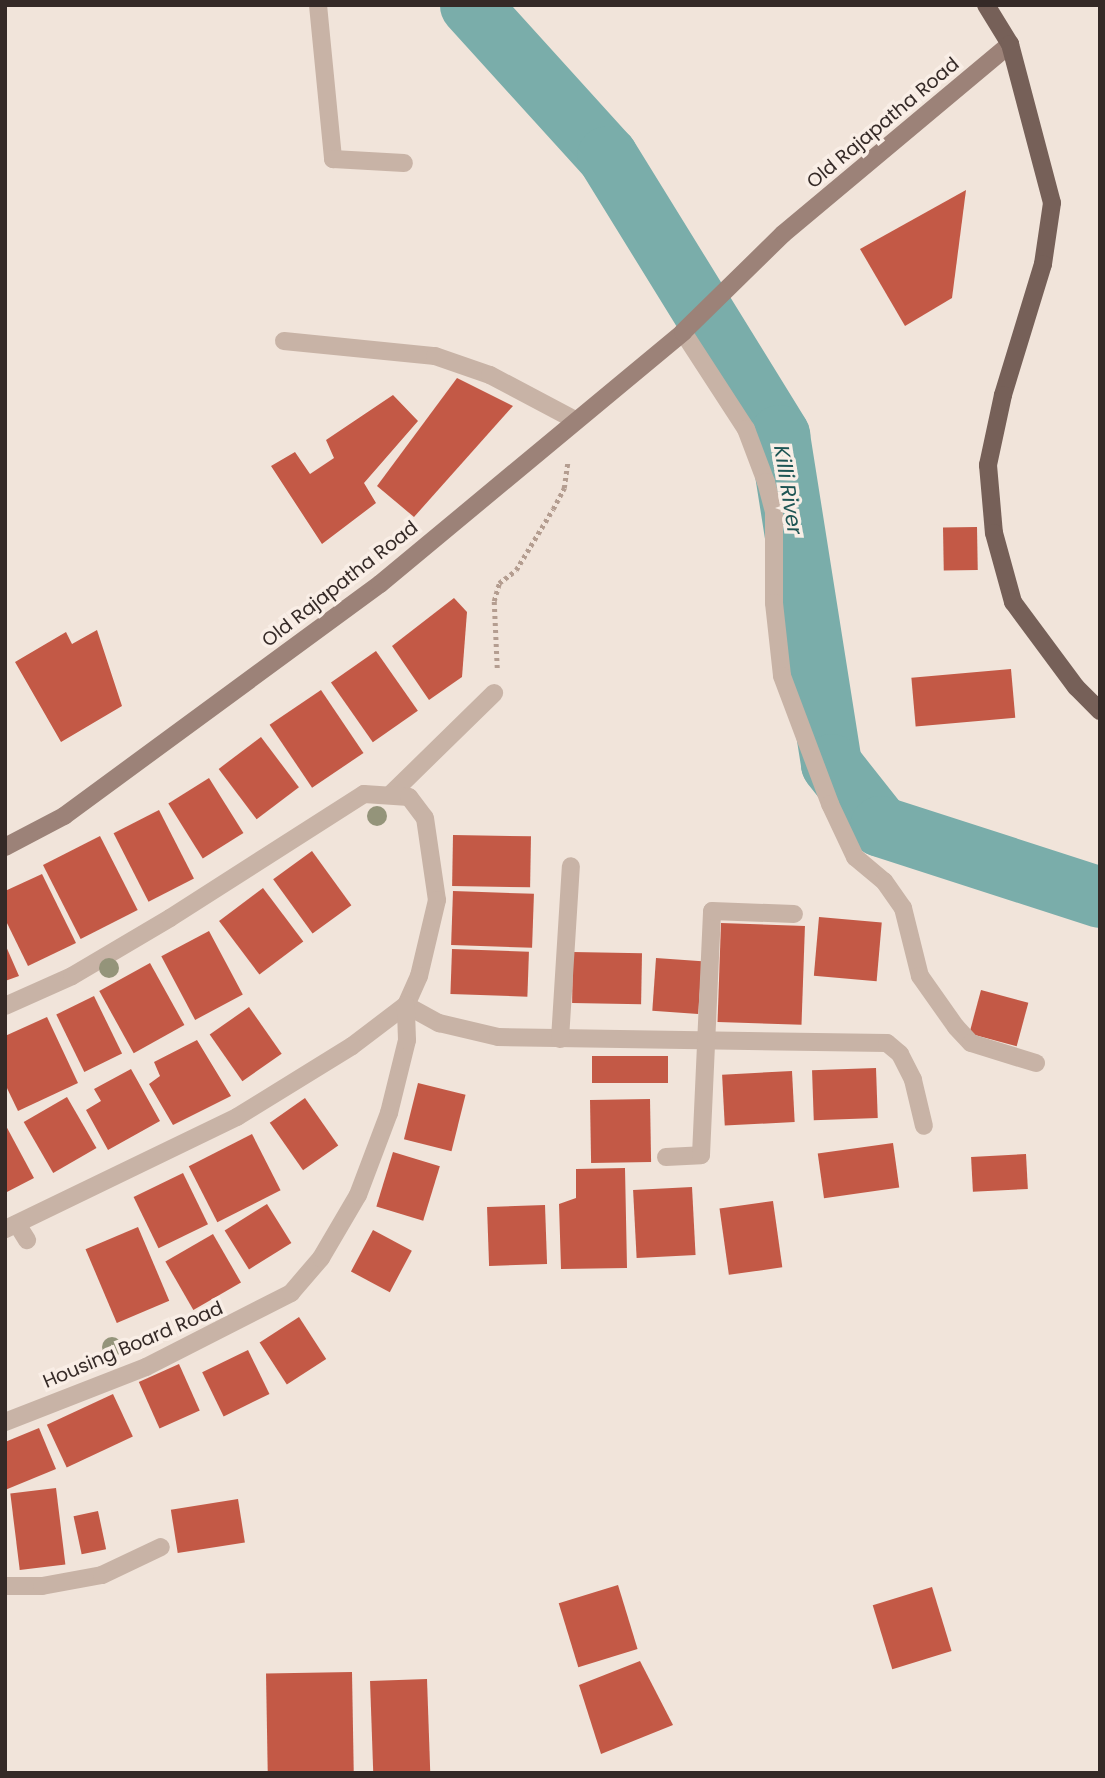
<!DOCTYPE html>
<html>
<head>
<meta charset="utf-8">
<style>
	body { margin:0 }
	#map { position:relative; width:1105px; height:1778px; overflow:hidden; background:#f1e4da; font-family:Poppins,sans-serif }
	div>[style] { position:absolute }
	.river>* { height:61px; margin:-30.5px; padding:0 30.5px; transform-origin:30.5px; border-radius:30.5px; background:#7aadaa }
	.building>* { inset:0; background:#c35946; transform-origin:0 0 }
	.path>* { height:4.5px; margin-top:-2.25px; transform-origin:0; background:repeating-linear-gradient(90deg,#b49d90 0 3.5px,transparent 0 7px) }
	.minor>* { height:18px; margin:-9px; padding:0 9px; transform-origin:9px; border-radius:9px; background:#c8b3a6 }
	.secondary>* { height:18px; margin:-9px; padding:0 9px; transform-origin:9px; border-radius:9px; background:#9c8278 }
	.primary>* { height:18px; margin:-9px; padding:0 9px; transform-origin:9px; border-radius:9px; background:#766058 }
	.trees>* { width:20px; height:20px; margin:-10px; border-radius:50%; background:#94947a }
	span { translate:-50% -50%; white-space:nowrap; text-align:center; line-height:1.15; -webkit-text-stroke:7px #f9eee6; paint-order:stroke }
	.street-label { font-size:19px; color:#352a27 }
	.water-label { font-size:21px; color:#1e5554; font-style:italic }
	.frame { position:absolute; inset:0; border:7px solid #352a27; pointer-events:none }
</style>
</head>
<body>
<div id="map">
	<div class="river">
		<div style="left:470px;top:5px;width:204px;rotate:47.8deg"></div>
		<div style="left:607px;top:156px;width:328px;rotate:58.3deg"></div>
		<div style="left:779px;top:435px;width:333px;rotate:81deg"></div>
		<div style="left:831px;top:764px;width:79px;rotate:51.7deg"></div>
		<div style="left:880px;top:826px;width:231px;rotate:17.9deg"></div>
	</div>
	<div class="building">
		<div style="clip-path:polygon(966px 190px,952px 298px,905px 326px,860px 249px)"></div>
		<div style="clip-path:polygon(457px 378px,513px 406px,414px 517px,377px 486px)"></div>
		<div style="clip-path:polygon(393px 395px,418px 421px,364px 483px,376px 503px,322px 544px,271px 466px,295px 452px,310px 474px,334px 458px,326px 440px)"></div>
		<div style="left:977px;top:527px;width:43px;height:34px;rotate:89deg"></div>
		<div style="clip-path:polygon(454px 598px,467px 612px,462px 677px,429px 700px,392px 646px)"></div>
		<div style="clip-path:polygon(97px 630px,122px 706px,61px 742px,15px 662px,66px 632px,72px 644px)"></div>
		<div style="left:376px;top:651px;width:73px;height:55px;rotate:55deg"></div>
		<div style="left:1011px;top:669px;width:49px;height:100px;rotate:85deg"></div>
		<div style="left:321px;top:690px;width:76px;height:62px;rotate:56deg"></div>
		<div style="left:261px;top:737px;width:63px;height:53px;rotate:53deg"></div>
		<div style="left:209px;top:778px;width:65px;height:48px;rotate:58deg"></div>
		<div style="left:159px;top:810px;width:77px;height:51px;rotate:63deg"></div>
		<div style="left:453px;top:835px;width:78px;height:51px;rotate:1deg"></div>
		<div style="left:100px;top:836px;width:83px;height:64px;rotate:63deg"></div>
		<div style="left:312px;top:851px;width:67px;height:48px;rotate:54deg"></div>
		<div style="clip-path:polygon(42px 874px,76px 943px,28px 966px,5px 919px,5px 891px)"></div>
		<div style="left:263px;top:888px;width:67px;height:55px;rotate:53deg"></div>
		<div style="left:453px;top:891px;width:81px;height:54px;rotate:2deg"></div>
		<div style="left:819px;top:917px;width:63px;height:59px;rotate:5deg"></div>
		<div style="left:721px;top:923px;width:84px;height:99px;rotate:2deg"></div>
		<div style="left:209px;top:931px;width:72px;height:54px;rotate:62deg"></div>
		<div style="clip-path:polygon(5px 944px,19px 976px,5px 981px)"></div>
		<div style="left:452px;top:949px;width:77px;height:45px;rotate:2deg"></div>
		<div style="left:573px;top:952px;width:69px;height:51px;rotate:1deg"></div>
		<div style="left:656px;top:958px;width:46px;height:53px;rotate:4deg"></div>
		<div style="left:150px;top:963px;width:71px;height:58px;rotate:61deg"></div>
		<div style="left:981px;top:990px;width:49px;height:45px;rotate:15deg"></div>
		<div style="left:94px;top:996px;width:64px;height:42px;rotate:64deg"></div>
		<div style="left:249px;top:1007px;width:57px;height:48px;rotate:55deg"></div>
		<div style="clip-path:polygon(47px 1017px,78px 1083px,18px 1111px,5px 1084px,5px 1036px)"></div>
		<div style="clip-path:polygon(197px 1040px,231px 1096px,173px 1125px,149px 1084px,160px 1076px,154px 1062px)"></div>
		<div style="left:668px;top:1056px;width:27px;height:76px;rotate:90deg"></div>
		<div style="left:876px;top:1068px;width:50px;height:64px;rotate:88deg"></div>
		<div style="clip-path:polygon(131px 1069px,160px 1121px,108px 1150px,86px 1110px,101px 1101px,94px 1089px)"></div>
		<div style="left:792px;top:1071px;width:51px;height:70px;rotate:87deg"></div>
		<div style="left:418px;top:1083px;width:49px;height:58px;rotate:14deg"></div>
		<div style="left:67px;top:1097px;width:59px;height:50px;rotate:60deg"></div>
		<div style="left:305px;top:1098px;width:58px;height:43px;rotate:55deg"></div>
		<div style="left:650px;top:1099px;width:63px;height:60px;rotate:89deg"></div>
		<div style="clip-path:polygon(5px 1124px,34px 1178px,5px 1193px)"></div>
		<div style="left:252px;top:1134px;width:63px;height:71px;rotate:63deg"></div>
		<div style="left:893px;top:1143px;width:45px;height:76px;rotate:82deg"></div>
		<div style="left:393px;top:1152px;width:49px;height:57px;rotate:17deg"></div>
		<div style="left:1026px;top:1154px;width:35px;height:55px;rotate:87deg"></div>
		<div style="clip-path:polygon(625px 1168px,627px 1268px,561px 1269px,559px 1204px,576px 1198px,576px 1169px)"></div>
		<div style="left:183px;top:1173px;width:57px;height:55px;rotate:64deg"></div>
		<div style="left:692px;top:1187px;width:68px;height:59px;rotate:87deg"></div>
		<div style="left:773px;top:1201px;width:67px;height:54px;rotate:82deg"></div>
		<div style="left:267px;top:1204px;width:46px;height:50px;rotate:58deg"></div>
		<div style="left:545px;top:1205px;width:59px;height:58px;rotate:88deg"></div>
		<div style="left:138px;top:1227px;width:80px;height:57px;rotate:67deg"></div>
		<div style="left:373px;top:1230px;width:44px;height:47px;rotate:28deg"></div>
		<div style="left:213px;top:1234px;width:56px;height:55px;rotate:60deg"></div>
		<div style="left:299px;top:1317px;width:50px;height:47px;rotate:57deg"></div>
		<div style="left:248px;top:1350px;width:49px;height:51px;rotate:64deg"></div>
		<div style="left:179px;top:1364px;width:51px;height:44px;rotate:66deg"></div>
		<div style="left:113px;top:1394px;width:47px;height:73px;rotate:65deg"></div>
		<div style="clip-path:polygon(39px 1428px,56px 1469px,5px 1490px,5px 1442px)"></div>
		<div style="left:56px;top:1488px;width:77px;height:46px;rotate:83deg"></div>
		<div style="left:238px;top:1499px;width:44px;height:68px;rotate:81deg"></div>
		<div style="left:98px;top:1511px;width:39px;height:25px;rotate:78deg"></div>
		<div style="left:618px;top:1585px;width:67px;height:62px;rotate:73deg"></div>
		<div style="left:932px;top:1587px;width:67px;height:62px;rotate:73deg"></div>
		<div style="clip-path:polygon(640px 1661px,673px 1725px,601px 1754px,579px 1685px)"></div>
		<div style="left:352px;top:1672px;width:101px;height:86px;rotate:89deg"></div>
		<div style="left:427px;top:1679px;width:94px;height:57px;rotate:88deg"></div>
	</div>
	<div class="path">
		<div style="left:497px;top:668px;width:67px;rotate:-92.6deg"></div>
		<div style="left:494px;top:601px;width:19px;rotate:-74deg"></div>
		<div style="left:499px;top:583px;width:21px;rotate:-37deg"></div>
		<div style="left:516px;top:570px;width:71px;rotate:-58.8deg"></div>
		<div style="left:553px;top:509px;width:24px;rotate:-62deg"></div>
		<div style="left:564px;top:488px;width:27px;rotate:-82deg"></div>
	</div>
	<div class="minor">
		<div style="left:318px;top:5px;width:155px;rotate:84.4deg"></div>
		<div style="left:333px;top:159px;width:71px;rotate:3.2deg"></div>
		<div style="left:683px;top:332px;width:116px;rotate:57deg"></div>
		<div style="left:746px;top:429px;width:57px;rotate:69.3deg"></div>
		<div style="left:766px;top:482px;width:30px;rotate:75deg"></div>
		<div style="left:774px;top:511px;width:92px;rotate:90deg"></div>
		<div style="left:774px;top:603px;width:73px;rotate:83.7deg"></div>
		<div style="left:782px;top:676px;width:137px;rotate:69.4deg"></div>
		<div style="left:830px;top:804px;width:59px;rotate:64.7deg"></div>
		<div style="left:855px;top:857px;width:38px;rotate:40deg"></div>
		<div style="left:884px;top:881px;width:33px;rotate:55deg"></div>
		<div style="left:903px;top:908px;width:70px;rotate:76deg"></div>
		<div style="left:920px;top:976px;width:62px;rotate:54.8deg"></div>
		<div style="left:956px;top:1027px;width:22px;rotate:47deg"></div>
		<div style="left:971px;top:1043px;width:68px;rotate:17.1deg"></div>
		<div style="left:284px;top:341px;width:152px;rotate:5.7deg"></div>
		<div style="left:435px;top:356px;width:58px;rotate:19.1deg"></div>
		<div style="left:490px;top:375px;width:94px;rotate:27.9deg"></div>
		<div style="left:392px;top:793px;width:143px;rotate:-44.4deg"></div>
		<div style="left:406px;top:1005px;width:38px;rotate:29deg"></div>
		<div style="left:439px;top:1023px;width:61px;rotate:13.3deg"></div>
		<div style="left:498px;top:1037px;width:389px;rotate:0.9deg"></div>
		<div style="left:887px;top:1043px;width:17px;rotate:40deg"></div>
		<div style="left:900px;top:1054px;width:29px;rotate:63deg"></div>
		<div style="left:913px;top:1080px;width:47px;rotate:76.6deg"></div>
		<div style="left:5px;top:1006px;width:73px;rotate:-24.1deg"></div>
		<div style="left:72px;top:976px;width:114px;rotate:-30.6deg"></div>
		<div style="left:170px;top:918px;width:230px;rotate:-32.6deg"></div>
		<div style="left:364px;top:794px;width:45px;rotate:3.8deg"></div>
		<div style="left:409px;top:797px;width:26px;rotate:53deg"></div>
		<div style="left:425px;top:818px;width:83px;rotate:81.7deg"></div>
		<div style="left:437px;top:900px;width:78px;rotate:103.3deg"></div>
		<div style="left:419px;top:976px;width:32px;rotate:114deg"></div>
		<div style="left:406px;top:1005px;width:68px;rotate:142.8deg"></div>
		<div style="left:352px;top:1046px;width:135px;rotate:148.3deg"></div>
		<div style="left:237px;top:1117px;width:258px;rotate:154.2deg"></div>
		<div style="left:560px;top:1039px;width:173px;rotate:-86.4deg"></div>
		<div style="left:666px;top:1157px;width:35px;rotate:-3deg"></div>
		<div style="left:701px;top:1155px;width:244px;rotate:-87.4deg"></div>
		<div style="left:712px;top:911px;width:82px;rotate:2.1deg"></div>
		<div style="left:17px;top:1224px;width:19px;rotate:58deg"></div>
		<div style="left:5px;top:1422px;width:151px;rotate:-21.3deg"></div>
		<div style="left:146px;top:1367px;width:163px;rotate:-27deg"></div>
		<div style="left:291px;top:1293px;width:46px;rotate:-49.4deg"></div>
		<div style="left:321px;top:1258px;width:73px;rotate:-59.6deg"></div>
		<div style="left:358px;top:1195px;width:88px;rotate:-69.3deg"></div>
		<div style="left:389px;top:1113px;width:75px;rotate:-76.1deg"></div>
		<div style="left:407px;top:1040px;width:35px;rotate:-92deg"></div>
		<div style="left:5px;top:1586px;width:37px"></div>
		<div style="left:42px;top:1586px;width:61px;rotate:-10.4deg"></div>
		<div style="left:102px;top:1575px;width:65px;rotate:-25.4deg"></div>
	</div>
	<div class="secondary">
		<div style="left:5px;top:847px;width:67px;rotate:-27.7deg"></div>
		<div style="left:64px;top:816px;width:392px;rotate:-36.3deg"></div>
		<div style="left:380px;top:584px;width:394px;rotate:-39.7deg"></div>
		<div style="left:683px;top:332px;width:140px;rotate:-44.4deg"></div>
		<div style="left:783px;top:234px;width:296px;rotate:-39.9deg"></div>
	</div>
	<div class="primary">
		<div style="left:986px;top:5px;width:46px;rotate:58.4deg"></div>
		<div style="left:1010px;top:44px;width:164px;rotate:75.2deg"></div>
		<div style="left:1052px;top:203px;width:62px;rotate:98.4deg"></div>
		<div style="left:1043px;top:264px;width:137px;rotate:107deg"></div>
		<div style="left:1003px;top:395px;width:72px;rotate:102.1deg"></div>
		<div style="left:988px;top:465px;width:68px;rotate:85deg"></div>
		<div style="left:994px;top:533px;width:72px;rotate:74.6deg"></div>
		<div style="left:1013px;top:602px;width:106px;rotate:53.5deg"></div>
		<div style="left:1076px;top:687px;width:34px;rotate:45deg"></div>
	</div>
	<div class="trees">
		<div style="left:377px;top:816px"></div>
		<div style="left:109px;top:968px"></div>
		<div style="left:112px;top:1347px"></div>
	</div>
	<div class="street-label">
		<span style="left:883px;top:123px;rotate:-40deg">Old Rajapatha Road</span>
		<span style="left:340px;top:584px;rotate:-38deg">Old Rajapatha Road</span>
		<span style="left:133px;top:1345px;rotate:-23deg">Housing Board Road</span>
	</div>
	<div class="water-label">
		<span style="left:788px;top:490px;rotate:81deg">Killi River</span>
	</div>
	<div class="frame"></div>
</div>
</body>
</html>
